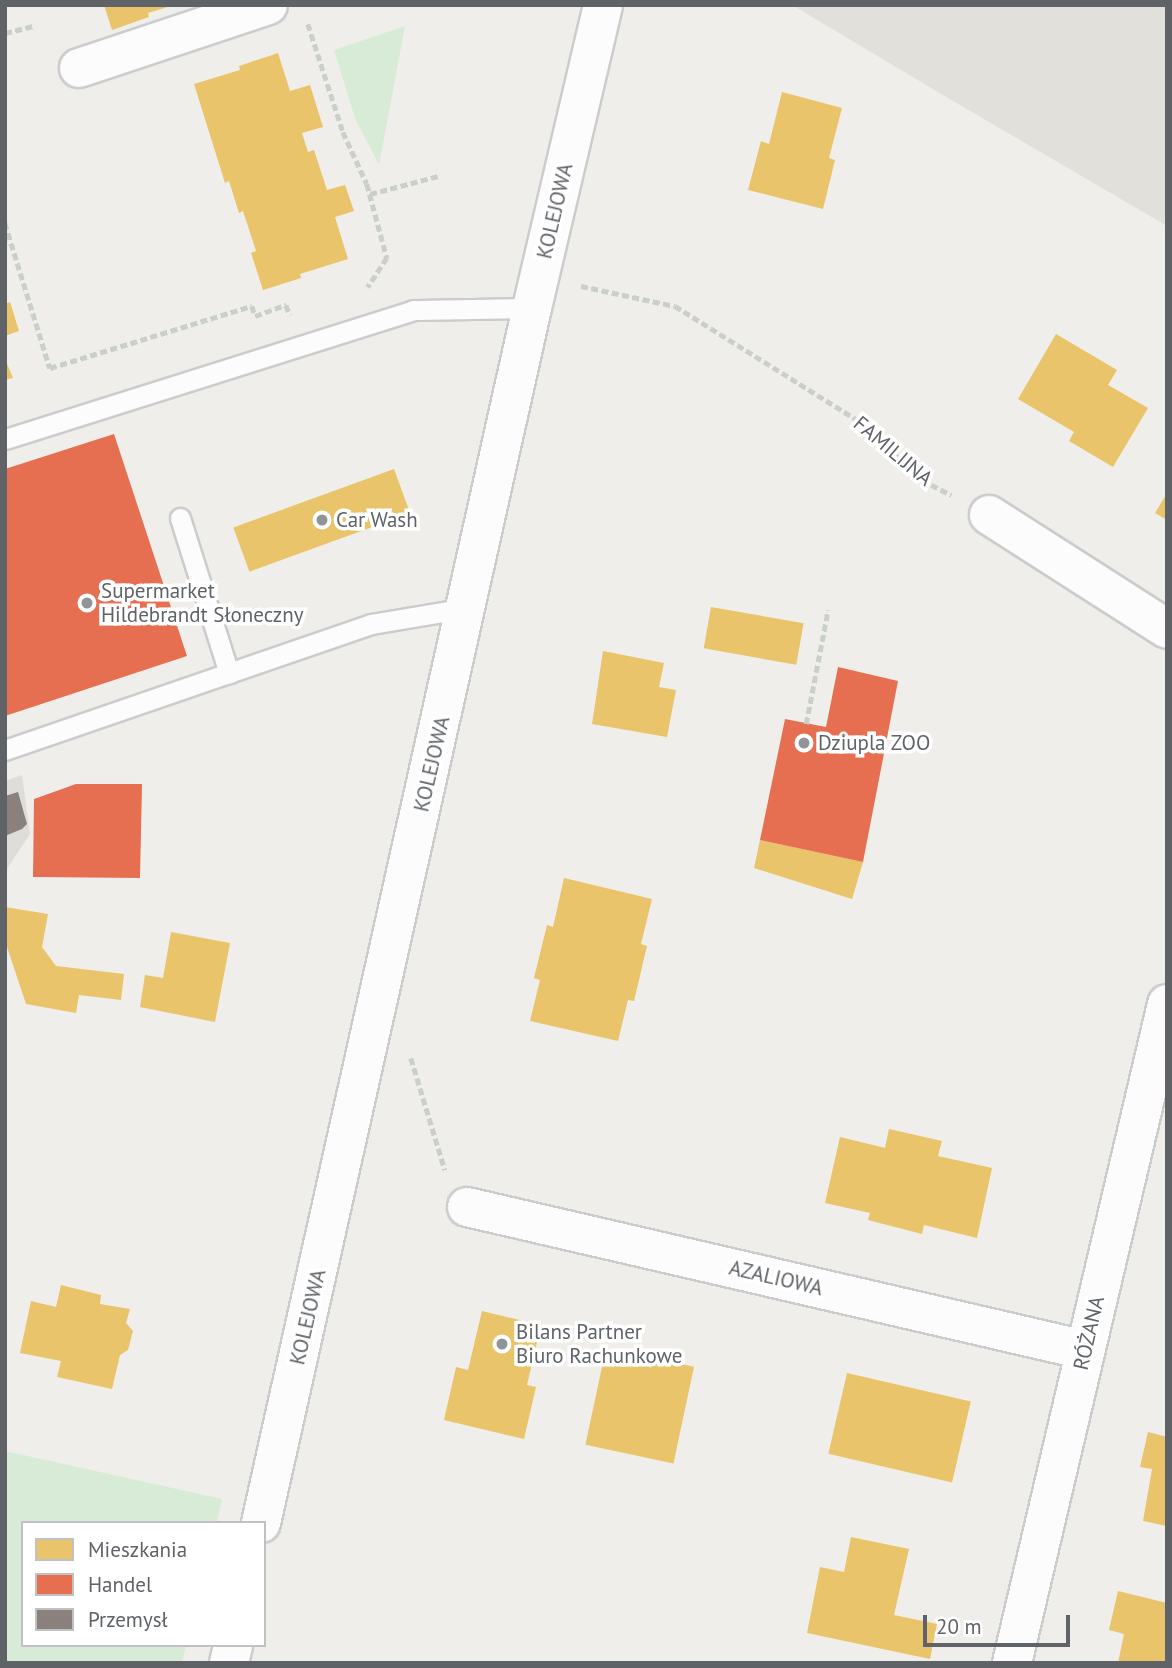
<!DOCTYPE html>
<html>
<head>
<meta charset="utf-8">
<style>
	body { margin:0 }
	#map { position:relative; width:1172px; height:1668px; overflow:hidden; background:#efeeea; font-family:"PT Sans",sans-serif }
	div>[style] { position:absolute }
	.industrial>* { inset:0; background:#dfddda }
	.education>* { inset:0; background:#e2e0da }
	.green>* { inset:0; background:#d8ebd6 }
	.homes>* { inset:0; background:#e9c46a; transform-origin:0 0 }
	.shops>* { inset:0; background:#e76f51 }
	.industry>* { inset:0; background:#8a817c }
	.path>* { height:4.5px; margin-top:-2.25px; transform-origin:0; background:repeating-linear-gradient(90deg,#cacfcc 0 7px,transparent 0 10.5px) }
	.roads { filter:drop-shadow(2px 0 #cbcccc) drop-shadow(-2px 0 #cbcccc) drop-shadow(0 2px #cbcccc) drop-shadow(0 -2px #cbcccc) }
	.service>* { height:19px; margin:-9.5px; padding:0 9.5px; transform-origin:9.5px; border-radius:9.5px; background:#fdfcfc }
	.minor>* { height:38px; margin:-19px; padding:0 19px; transform-origin:19px; border-radius:19px; background:#fdfcfc }
	.tertiary>* { height:38px; margin:-19px; padding:0 19px; transform-origin:19px; border-radius:19px; background:#fdfcfc }
	.dots>* { width:19px; height:19px; translate:-50% -50%; box-sizing:border-box; border:4px solid #fff; border-radius:50% }
	span { translate:-50% -50%; white-space:nowrap; text-align:center; line-height:1.15; -webkit-text-stroke:7px #fff; paint-order:stroke }
	.street-label { font-size:21px; color:#5f6368 }
	.poi-label { font-size:21px; color:#5f6368 }
	.left { translate:0 -50%; text-align:left }
	.frame { position:absolute; inset:0; border:7px solid #5f6368; pointer-events:none }
	.legend { position:absolute; left:21px; top:1521px; width:245px; height:126px; box-sizing:border-box; background:#fff; border:2px solid #bfc1c3; margin:0; padding:9px 12px; list-style:none; font-size:21px; color:#5f6368 }
	.legend li { display:flex; align-items:center; gap:14px; height:35px }
	.legend b { width:35px; border:2px solid #bfc1c3 }
	.scale { position:absolute; left:923px; top:1615px; width:147px; height:32px; box-sizing:border-box; border:4px solid #5f6368; border-top:0; padding-left:9px; font-size:21px; line-height:24px; white-space:nowrap; color:#5f6368; -webkit-text-stroke:5px #fff; paint-order:stroke }
</style>
</head>
<body>
<div id="map">
	<div class="industrial">
		<div style="clip-path:polygon(22px 775px,30px 834px,5px 872px,5px 781px)"></div>
	</div>
	<div class="education">
		<div style="clip-path:polygon(792px 5px,1167px 5px,1167px 226px,948px 98px)"></div>
	</div>
	<div class="green">
		<div style="clip-path:polygon(405px 26px,379px 165px,355px 118px,334px 50px)"></div>
		<div style="clip-path:polygon(5px 1451px,222px 1499px,217px 1523px,23px 1523px,23px 1645px,186px 1645px,182px 1663px,5px 1663px)"></div>
	</div>
	<div class="homes">
		<div style="clip-path:polygon(104px 5px,171px 5px,171px 6px,148px 13px,149px 17px,112px 30px)"></div>
		<div style="clip-path:polygon(278px 53px,290px 91px,310px 85px,323px 127px,302px 133px,308px 152px,314px 150px,327px 190px,345px 185px,354px 211px,335px 217px,348px 259px,300px 274px,301px 278px,263px 290px,251px 253px,256px 251px,243px 211px,239px 213px,229px 181px,225px 183px,194px 84px,240px 70px,239px 66px)"></div>
		<div style="clip-path:polygon(782px 92px,842px 108px,829px 158px,835px 160px,823px 209px,748px 190px,761px 141px,769px 144px)"></div>
		<div style="clip-path:polygon(10px 302px,19px 331px,5px 336px,5px 304px)"></div>
		<div style="clip-path:polygon(1056px 334px,1117px 370px,1108px 385px,1148px 408px,1113px 467px,1069px 441px,1074px 432px,1018px 399px)"></div>
		<div style="clip-path:polygon(5px 359px,13px 378px,5px 380px)"></div>
		<div style="left:394px;top:469px;width:47px;height:171px;rotate:70deg"></div>
		<div style="clip-path:polygon(1167px 493px,1167px 520px,1155px 513px)"></div>
		<div style="left:711px;top:607px;width:94px;height:42px;rotate:10deg"></div>
		<div style="clip-path:polygon(603px 651px,664px 663px,659px 687px,676px 690px,667px 737px,592px 724px)"></div>
		<div style="clip-path:polygon(760px 840px,863px 862px,852px 899px,754px 868px)"></div>
		<div style="clip-path:polygon(564px 878px,652px 899px,641px 944px,647px 946px,634px 1001px,628px 1000px,618px 1041px,530px 1021px,540px 980px,534px 978px,547px 925px,553px 927px)"></div>
		<div style="clip-path:polygon(5px 907px,48px 914px,42px 947px,56px 966px,124px 974px,121px 1000px,79px 995px,76px 1013px,26px 1004px,5px 941px)"></div>
		<div style="clip-path:polygon(171px 932px,230px 943px,215px 1022px,140px 1007px,145px 975px,163px 978px)"></div>
		<div style="clip-path:polygon(889px 1129px,942px 1141px,938px 1156px,992px 1168px,977px 1238px,924px 1225px,922px 1234px,868px 1220px,870px 1213px,825px 1203px,840px 1137px,885px 1148px)"></div>
		<div style="clip-path:polygon(61px 1285px,101px 1295px,100px 1304px,130px 1309px,126px 1323px,133px 1331px,128px 1350px,120px 1355px,112px 1389px,57px 1377px,61px 1361px,20px 1353px,31px 1301px,56px 1307px)"></div>
		<div style="clip-path:polygon(482px 1311px,541px 1325px,527px 1385px,536px 1387px,524px 1439px,444px 1420px,456px 1367px,468px 1370px)"></div>
		<div style="left:606px;top:1348px;width:90px;height:99px;rotate:12deg"></div>
		<div style="left:847px;top:1373px;width:127px;height:83px;rotate:13deg"></div>
		<div style="clip-path:polygon(1148px 1432px,1167px 1437px,1167px 1526px,1143px 1521px,1152px 1469px,1140px 1467px)"></div>
		<div style="clip-path:polygon(851px 1537px,909px 1549px,894px 1615px,937px 1624px,930px 1659px,807px 1633px,820px 1567px,844px 1572px)"></div>
		<div style="clip-path:polygon(1118px 1591px,1167px 1603px,1167px 1663px,1118px 1663px,1124px 1634px,1109px 1630px)"></div>
	</div>
	<div class="shops">
		<div style="clip-path:polygon(114px 434px,187px 656px,5px 716px,5px 469px)"></div>
		<div style="clip-path:polygon(838px 667px,898px 681px,863px 862px,760px 840px,785px 719px,826px 727px)"></div>
		<div style="clip-path:polygon(76px 784px,142px 784px,140px 878px,33px 877px,34px 799px)"></div>
	</div>
	<div class="industry">
		<div style="clip-path:polygon(18px 792px,27px 824px,22px 829px,5px 836px,5px 796px)"></div>
	</div>
	<div class="path">
		<div style="left:308px;top:24px;width:114px;rotate:72deg"></div>
		<div style="left:343px;top:132px;width:57px;rotate:65.2deg"></div>
		<div style="left:367px;top:184px;width:77px;rotate:74.9deg"></div>
		<div style="left:387px;top:258px;width:35px;rotate:123deg"></div>
		<div style="left:5px;top:33px;width:29px;rotate:-14deg"></div>
		<div style="left:370px;top:194px;width:70px;rotate:-14.8deg"></div>
		<div style="left:5px;top:223px;width:152px;rotate:72.8deg"></div>
		<div style="left:50px;top:368px;width:211px;rotate:-17.1deg"></div>
		<div style="left:252px;top:306px;width:10px;rotate:73deg"></div>
		<div style="left:255px;top:316px;width:33px;rotate:-20deg"></div>
		<div style="left:286px;top:305px;width:11px;rotate:68deg"></div>
		<div style="left:581px;top:286px;width:96px;rotate:12deg"></div>
		<div style="left:675px;top:306px;width:221px;rotate:32deg"></div>
		<div style="left:862px;top:423px;width:83px;rotate:43.5deg"></div>
		<div style="left:922px;top:480px;width:33px;rotate:27deg"></div>
		<div style="left:806px;top:724px;width:116px;rotate:-79.1deg"></div>
		<div style="left:411px;top:1058px;width:117px;rotate:73.1deg"></div>
	</div>
	<div class="roads">
		<div class="service">
			<div style="left:5px;top:439px;width:428px;rotate:-17.5deg"></div>
			<div style="left:413px;top:310px;width:119px;rotate:-1deg"></div>
			<div style="left:180px;top:518px;width:163px;rotate:72.5deg"></div>
			<div style="left:5px;top:750px;width:387px;rotate:-19deg"></div>
			<div style="left:371px;top:624px;width:97px;rotate:-9.5deg"></div>
		</div>
		<div class="minor">
			<div style="left:79px;top:68px;width:199px;rotate:-18.4deg"></div>
			<div style="left:989px;top:515px;width:211px;rotate:32.6deg"></div>
			<div style="left:467px;top:1207px;width:634px;rotate:13.03deg"></div>
			<div style="left:1012px;top:1663px;width:677px;rotate:-76.76deg"></div>
		</div>
		<div class="tertiary">
			<div style="left:261px;top:1523px;width:1245px;rotate:-77.43deg"></div>
			<div style="left:532px;top:308px;width:311px;rotate:-76.8deg"></div>
			<div style="left:229px;top:1663px;width:18px;rotate:-77deg"></div>
		</div>
	</div>
	<div class="dots">
		<div style="left:322px;top:520px;background:#919496"></div>
		<div style="left:87px;top:603px;background:#919496"></div>
		<div style="left:804px;top:743px;background:#919496"></div>
		<div style="left:502px;top:1344px;background:#919496"></div>
	</div>
	<div class="street-label">
		<span style="left:555px;top:211px;rotate:-77deg">KOLEJOWA</span>
		<span style="left:893px;top:451px;rotate:40deg">FAMILIJNA</span>
		<span style="left:432px;top:764px;rotate:-77deg">KOLEJOWA</span>
		<span style="left:776px;top:1278px;rotate:13deg">AZALIOWA</span>
		<span style="left:308px;top:1317px;rotate:-77deg">KOLEJOWA</span>
		<span style="left:1089px;top:1333px;rotate:-77deg">RÓŻANA</span>
	</div>
	<div class="poi-label">
		<span class="left" style="left:336px;top:520px">Car Wash</span>
		<span class="left" style="left:101px;top:603px">Supermarket<br>Hildebrandt Słoneczny</span>
		<span class="left" style="left:818px;top:743px">Dziupla ZOO</span>
		<span class="left" style="left:516px;top:1344px">Bilans Partner<br>Biuro Rachunkowe</span>
	</div>
	<div class="frame"></div>
	<ul class="legend">
	<li><b style="height:19px;background:#e9c46a"></b>Mieszkania</li>
	<li><b style="height:19px;background:#e76f51"></b>Handel</li>
	<li><b style="height:19px;background:#8a817c"></b>Przemysł</li>
	</ul>
	<div class="scale">20 m</div>
</div>
</body>
</html>
